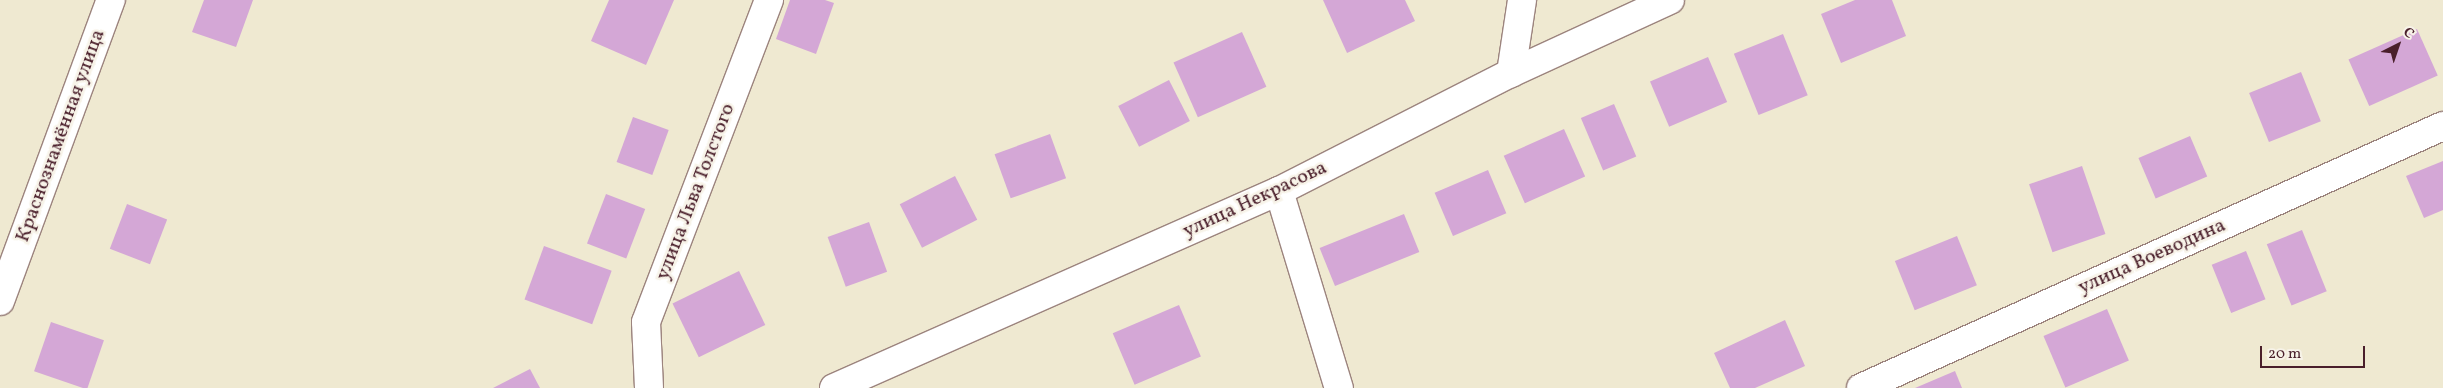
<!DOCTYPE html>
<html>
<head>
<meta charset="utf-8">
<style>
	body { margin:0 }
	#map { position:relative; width:2443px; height:388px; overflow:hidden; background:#efe9d1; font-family:Vollkorn,serif }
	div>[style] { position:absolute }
	.building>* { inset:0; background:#d4a7d6; transform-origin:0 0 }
	.roads { filter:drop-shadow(1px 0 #9c847e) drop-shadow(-1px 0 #9c847e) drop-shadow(0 1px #9c847e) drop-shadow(0 -1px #9c847e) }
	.minor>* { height:28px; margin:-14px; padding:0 14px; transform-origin:14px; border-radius:14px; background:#fff }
	.primary>* { height:28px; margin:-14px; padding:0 14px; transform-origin:14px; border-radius:14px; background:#fff }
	span { translate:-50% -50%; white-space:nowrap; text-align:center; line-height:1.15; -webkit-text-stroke:5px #f7f3e8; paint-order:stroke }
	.street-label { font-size:20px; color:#4a1f2b }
	.north { position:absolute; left:2373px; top:20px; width:50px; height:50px; -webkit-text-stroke:4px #f7f3e8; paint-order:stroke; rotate:41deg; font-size:14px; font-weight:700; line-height:20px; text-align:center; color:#4a1f2b }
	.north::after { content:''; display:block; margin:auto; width:18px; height:22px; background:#4a1f2b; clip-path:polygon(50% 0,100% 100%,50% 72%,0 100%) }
	.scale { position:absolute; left:2260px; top:346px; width:105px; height:22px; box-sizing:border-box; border:2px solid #4a1f2b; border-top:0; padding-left:6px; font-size:15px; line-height:18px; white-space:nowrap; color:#4a1f2b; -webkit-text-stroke:4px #f7f3e8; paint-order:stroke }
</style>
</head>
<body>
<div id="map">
	<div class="building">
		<div style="clip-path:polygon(204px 0,253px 0,236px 47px,192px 32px)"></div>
		<div style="clip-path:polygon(609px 0,674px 0,646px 65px,591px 41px)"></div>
		<div style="clip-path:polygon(790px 0,825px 0,834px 3px,816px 54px,776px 39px)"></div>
		<div style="clip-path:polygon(1323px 0,1405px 0,1415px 21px,1347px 53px)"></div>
		<div style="clip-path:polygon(1855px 0,1892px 0,1906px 36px,1841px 63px,1821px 14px)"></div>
		<div style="left:2417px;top:29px;width:51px;height:75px;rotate:66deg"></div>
		<div style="left:1242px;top:32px;width:60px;height:75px;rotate:66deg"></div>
		<div style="left:1783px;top:34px;width:66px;height:53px;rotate:68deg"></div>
		<div style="left:1708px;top:57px;width:49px;height:63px;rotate:67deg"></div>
		<div style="left:2301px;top:72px;width:53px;height:56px;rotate:68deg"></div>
		<div style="left:1169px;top:80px;width:46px;height:57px;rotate:63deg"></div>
		<div style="left:1614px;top:104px;width:57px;height:36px;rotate:67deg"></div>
		<div style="left:633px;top:117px;width:38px;height:48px;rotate:20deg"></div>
		<div style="left:1564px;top:129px;width:52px;height:66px;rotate:66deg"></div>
		<div style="left:1050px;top:134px;width:47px;height:59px;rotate:70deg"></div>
		<div style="left:2190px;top:136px;width:44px;height:56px;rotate:67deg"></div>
		<div style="clip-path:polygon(2443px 161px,2443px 210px,2424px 218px,2406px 176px)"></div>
		<div style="left:2082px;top:166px;width:72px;height:56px;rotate:71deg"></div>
		<div style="left:1488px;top:170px;width:47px;height:58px;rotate:67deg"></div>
		<div style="left:955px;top:176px;width:49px;height:62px;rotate:63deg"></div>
		<div style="left:606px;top:194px;width:42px;height:53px;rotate:21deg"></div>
		<div style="left:127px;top:204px;width:43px;height:48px;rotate:21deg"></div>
		<div style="left:1404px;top:214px;width:41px;height:91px;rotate:68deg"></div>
		<div style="left:869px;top:222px;width:53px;height:44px;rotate:70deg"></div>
		<div style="left:2302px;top:230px;width:66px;height:38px;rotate:68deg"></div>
		<div style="left:1957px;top:236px;width:53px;height:67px;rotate:68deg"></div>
		<div style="left:544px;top:246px;width:72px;height:57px;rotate:20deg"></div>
		<div style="left:2246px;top:251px;width:52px;height:37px;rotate:68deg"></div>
		<div style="left:739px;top:271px;width:60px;height:74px;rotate:64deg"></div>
		<div style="left:1179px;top:305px;width:56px;height:72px;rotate:67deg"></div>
		<div style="left:2107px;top:309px;width:56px;height:69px;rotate:67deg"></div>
		<div style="clip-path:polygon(1785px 320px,1805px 366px,1755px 388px,1730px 388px,1714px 353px)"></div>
		<div style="left:51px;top:322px;width:56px;height:52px;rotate:19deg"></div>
		<div style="clip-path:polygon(530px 369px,540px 388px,493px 388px)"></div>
		<div style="clip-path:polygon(1955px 371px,1962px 388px,1915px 388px)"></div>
	</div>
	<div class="roads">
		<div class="minor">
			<div style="left:1511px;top:73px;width:74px;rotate:-81.4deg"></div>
			<div style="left:1279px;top:191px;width:206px;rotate:73.1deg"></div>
			<div style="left:649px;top:388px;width:66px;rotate:-92.6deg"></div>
			<div style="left:646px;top:322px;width:345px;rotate:-69.1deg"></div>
			<div style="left:834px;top:388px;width:487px;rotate:-23.9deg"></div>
			<div style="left:1279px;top:191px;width:260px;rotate:-27deg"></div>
			<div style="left:1511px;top:73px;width:175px;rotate:-24.7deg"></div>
			<div style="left:1861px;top:388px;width:638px;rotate:-24.24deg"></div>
		</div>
		<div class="primary">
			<div style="left:0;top:301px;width:321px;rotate:-69.8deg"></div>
		</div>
	</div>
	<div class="street-label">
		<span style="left:61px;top:136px;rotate:-70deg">Краснознамённая улица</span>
		<span style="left:696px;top:192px;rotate:-69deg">улица Льва Толстого</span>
		<span style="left:1255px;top:200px;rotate:-25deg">улица Некрасова</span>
		<span style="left:2152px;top:257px;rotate:-24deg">улица Воеводина</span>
	</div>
	<div class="north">С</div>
	<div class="scale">20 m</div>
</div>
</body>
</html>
